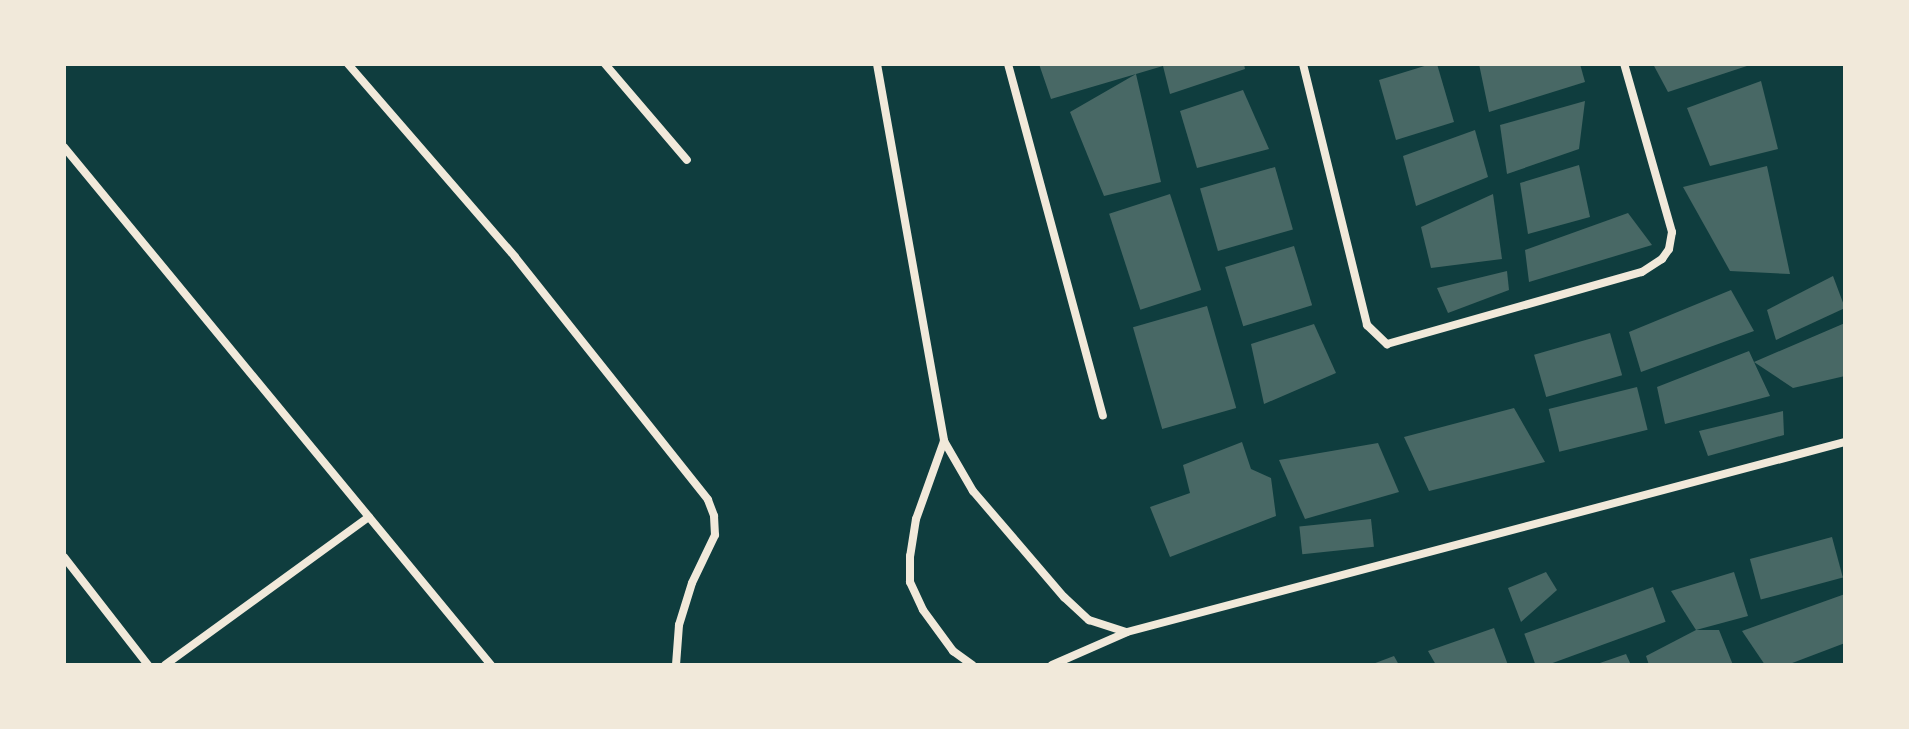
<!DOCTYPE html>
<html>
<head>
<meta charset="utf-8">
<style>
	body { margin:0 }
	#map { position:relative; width:1909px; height:729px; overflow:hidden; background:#0f3d3e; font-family:Karla,sans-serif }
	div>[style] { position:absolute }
	.building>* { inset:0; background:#486865; transform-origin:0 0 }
	.minor>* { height:8px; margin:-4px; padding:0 4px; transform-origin:4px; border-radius:4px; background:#f1e9da }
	span { translate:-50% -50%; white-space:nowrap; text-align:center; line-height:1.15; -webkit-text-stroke:6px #f1e9da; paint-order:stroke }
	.frame { position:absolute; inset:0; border:66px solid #f1e9da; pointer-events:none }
</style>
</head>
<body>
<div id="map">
	<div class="building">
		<div style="clip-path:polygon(1039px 64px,1244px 64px,1245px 69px,1170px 94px,1163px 66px,1136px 74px,1161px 182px,1104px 196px,1070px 112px,1136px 74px,1051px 99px)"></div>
		<div style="clip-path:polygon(1431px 64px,1437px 64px,1454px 122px,1396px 140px,1379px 80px)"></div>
		<div style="clip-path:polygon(1479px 64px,1580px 64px,1585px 82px,1489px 112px)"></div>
		<div style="clip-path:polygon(1653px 64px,1750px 64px,1750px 65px,1668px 92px)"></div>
		<div style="clip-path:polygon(1761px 81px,1778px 149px,1710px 166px,1687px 108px)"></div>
		<div style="clip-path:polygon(1243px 90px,1269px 149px,1197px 168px,1180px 111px)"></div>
		<div style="clip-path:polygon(1585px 101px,1579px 149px,1507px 174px,1500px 125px)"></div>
		<div style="clip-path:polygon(1475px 130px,1488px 177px,1416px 206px,1403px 156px)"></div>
		<div style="clip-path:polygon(1579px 165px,1590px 217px,1528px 234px,1520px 183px)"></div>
		<div style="clip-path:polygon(1767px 166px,1790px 274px,1730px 271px,1683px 187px)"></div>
		<div style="left:1275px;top:167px;width:65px;height:78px;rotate:74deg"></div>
		<div style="left:1170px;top:194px;width:101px;height:64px;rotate:72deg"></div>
		<div style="clip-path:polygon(1493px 194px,1502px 259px,1431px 268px,1421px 227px)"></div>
		<div style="clip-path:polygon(1628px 213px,1652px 245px,1529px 282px,1525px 250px)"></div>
		<div style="left:1294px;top:246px;width:62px;height:72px;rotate:73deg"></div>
		<div style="clip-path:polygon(1507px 271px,1509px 290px,1448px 313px,1437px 288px)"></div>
		<div style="clip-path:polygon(1833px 276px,1845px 308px,1776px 340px,1767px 310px)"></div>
		<div style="clip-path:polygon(1731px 290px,1754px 331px,1641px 372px,1629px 332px)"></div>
		<div style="left:1207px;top:306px;width:106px;height:77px;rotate:74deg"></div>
		<div style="clip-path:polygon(1845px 323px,1845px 376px,1793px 388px,1754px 362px,1770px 396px,1665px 424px,1657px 387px,1749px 351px,1754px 362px)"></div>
		<div style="clip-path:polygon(1314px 324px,1336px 373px,1264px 404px,1251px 344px)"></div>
		<div style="left:1610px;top:333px;width:44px;height:79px;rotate:74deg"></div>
		<div style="left:1637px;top:387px;width:44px;height:91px;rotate:76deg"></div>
		<div style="clip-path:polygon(1514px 408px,1545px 462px,1429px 491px,1404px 437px)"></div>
		<div style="clip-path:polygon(1783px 411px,1784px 435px,1708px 456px,1699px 431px)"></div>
		<div style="clip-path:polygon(1242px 442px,1251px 469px,1271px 478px,1276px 516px,1170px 557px,1150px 507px,1190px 493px,1183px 465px)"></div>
		<div style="clip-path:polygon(1378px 443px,1399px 492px,1305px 519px,1279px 460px)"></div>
		<div style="left:1371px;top:519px;width:28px;height:72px;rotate:84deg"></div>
		<div style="left:1832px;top:537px;width:42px;height:85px;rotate:75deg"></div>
		<div style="clip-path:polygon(1546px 572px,1557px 590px,1521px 622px,1508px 588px)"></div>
		<div style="clip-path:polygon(1734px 572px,1748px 616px,1696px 630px,1671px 591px)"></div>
		<div style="left:1653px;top:587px;width:37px;height:137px;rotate:70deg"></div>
		<div style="clip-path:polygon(1845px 594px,1845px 643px,1787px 665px,1765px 665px,1742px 631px)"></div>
		<div style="clip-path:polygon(1494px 628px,1508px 665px,1436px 665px,1428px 651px)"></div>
		<div style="clip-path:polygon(1696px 630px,1719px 630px,1733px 665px,1649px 665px,1646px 656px)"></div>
		<div style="clip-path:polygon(1626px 654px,1631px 665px,1594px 665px)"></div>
		<div style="clip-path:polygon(1394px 656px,1399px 665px,1370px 665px)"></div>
	</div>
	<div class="minor">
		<div style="left:348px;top:64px;width:255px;rotate:49.1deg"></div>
		<div style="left:515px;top:257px;width:310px;rotate:51.5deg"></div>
		<div style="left:708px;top:500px;width:17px;rotate:69deg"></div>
		<div style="left:714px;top:516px;width:19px;rotate:87deg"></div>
		<div style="left:715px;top:535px;width:53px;rotate:115.6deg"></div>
		<div style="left:692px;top:583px;width:44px;rotate:107.2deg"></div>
		<div style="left:679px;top:625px;width:40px;rotate:94.3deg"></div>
		<div style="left:605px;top:64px;width:126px;rotate:49.5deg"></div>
		<div style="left:877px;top:64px;width:383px;rotate:79.9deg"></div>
		<div style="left:944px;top:441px;width:58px;rotate:59.9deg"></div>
		<div style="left:973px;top:491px;width:140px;rotate:49.4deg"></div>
		<div style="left:1064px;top:597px;width:34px;rotate:43deg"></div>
		<div style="left:1089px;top:620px;width:39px;rotate:18deg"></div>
		<div style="left:1008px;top:64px;width:364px;rotate:74.9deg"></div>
		<div style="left:1303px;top:64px;width:269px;rotate:76.2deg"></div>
		<div style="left:1367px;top:325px;width:28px;rotate:44deg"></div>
		<div style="left:1387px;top:344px;width:265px;rotate:-15.8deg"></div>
		<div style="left:1642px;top:272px;width:24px;rotate:-33deg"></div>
		<div style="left:1662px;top:259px;width:12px;rotate:-55deg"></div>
		<div style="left:1669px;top:249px;width:17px;rotate:-80deg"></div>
		<div style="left:1672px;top:232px;width:175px;rotate:-105.9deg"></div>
		<div style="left:64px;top:147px;width:671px;rotate:50.5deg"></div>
		<div style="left:944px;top:441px;width:83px;rotate:109.7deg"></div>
		<div style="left:916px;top:519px;width:37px;rotate:99deg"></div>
		<div style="left:910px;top:556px;width:26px;rotate:90deg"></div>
		<div style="left:910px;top:582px;width:31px;rotate:65deg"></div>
		<div style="left:923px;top:610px;width:51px;rotate:53.8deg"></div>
		<div style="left:953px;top:651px;width:24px;rotate:36deg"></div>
		<div style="left:64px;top:557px;width:137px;rotate:52.1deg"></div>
		<div style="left:165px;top:665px;width:252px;rotate:-36deg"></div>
		<div style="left:1052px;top:665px;width:82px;rotate:-23.7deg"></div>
		<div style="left:1127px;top:632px;width:743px;rotate:-14.82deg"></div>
	</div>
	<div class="frame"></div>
</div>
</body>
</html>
